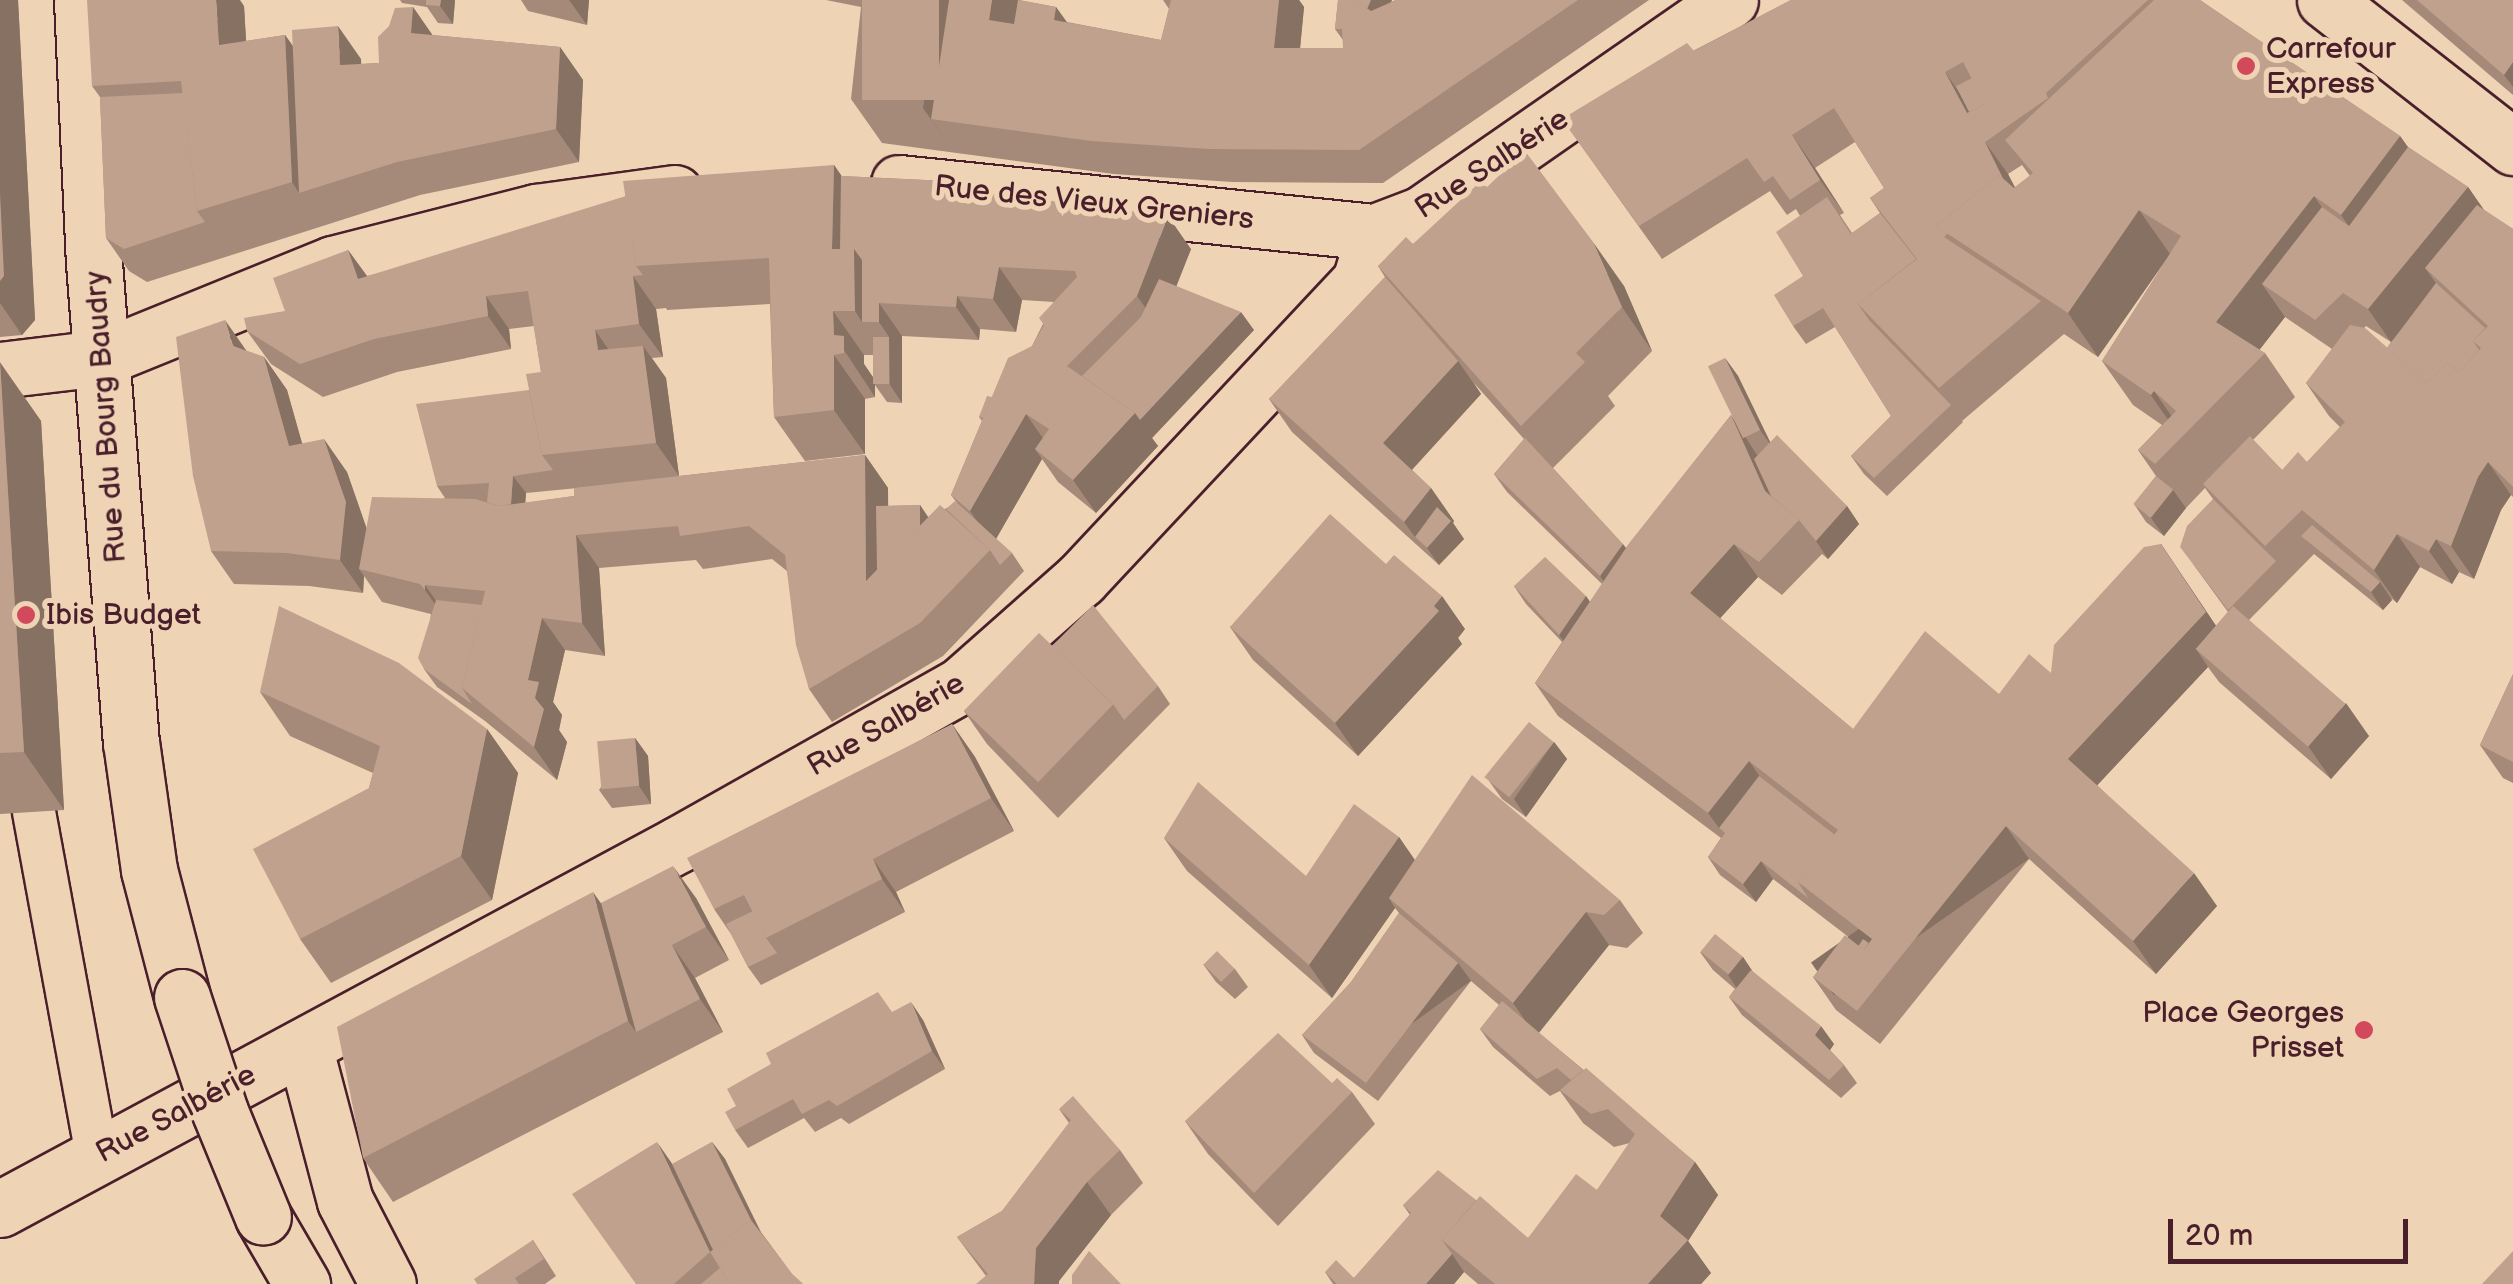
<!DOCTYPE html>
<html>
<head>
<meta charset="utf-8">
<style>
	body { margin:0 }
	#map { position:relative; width:2513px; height:1284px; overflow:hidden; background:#eed3b5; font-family:"Balsamiq Sans",sans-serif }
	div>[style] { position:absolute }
	.roads { filter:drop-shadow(2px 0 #4a1f2b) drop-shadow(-2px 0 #4a1f2b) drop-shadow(0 2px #4a1f2b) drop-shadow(0 -2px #4a1f2b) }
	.lane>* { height:42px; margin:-21px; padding:0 21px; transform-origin:21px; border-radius:21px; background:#eed3b5 }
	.street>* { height:55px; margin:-27.5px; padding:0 27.5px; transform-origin:27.5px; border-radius:27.5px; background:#eed3b5 }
	.secondary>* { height:55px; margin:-27.5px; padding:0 27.5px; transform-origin:27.5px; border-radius:27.5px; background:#eed3b5 }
	.bridges { filter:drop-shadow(2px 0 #4a1f2b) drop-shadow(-2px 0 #4a1f2b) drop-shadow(0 2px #4a1f2b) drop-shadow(0 -2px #4a1f2b) }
	.secondary-bridge>* { height:55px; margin:-27.5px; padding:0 27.5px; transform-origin:27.5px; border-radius:27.5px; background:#eed3b5 }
	.wall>* { inset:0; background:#a58a7a }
	.shaded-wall>* { inset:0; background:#867163; transform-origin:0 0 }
	.building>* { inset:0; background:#c0a18e; transform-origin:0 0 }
	.dots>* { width:28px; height:28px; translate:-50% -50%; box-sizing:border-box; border:5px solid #eed3b5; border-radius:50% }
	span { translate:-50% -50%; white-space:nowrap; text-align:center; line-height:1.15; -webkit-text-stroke:10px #eed3b5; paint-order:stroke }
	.poi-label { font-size:30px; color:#4a1f2b }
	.left { translate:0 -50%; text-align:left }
	.right { translate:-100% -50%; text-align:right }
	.street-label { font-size:30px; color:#4a1f2b }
	.scale { position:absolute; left:2168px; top:1219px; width:240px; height:45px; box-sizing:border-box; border:5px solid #4a1f2b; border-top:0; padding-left:12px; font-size:30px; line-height:35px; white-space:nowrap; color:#4a1f2b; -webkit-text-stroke:8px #eed3b5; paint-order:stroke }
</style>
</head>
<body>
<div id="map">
	<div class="roads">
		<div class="lane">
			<div style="left:34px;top:812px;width:350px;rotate:79.6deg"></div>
		</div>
		<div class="street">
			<div style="left:2325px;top:0;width:239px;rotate:38deg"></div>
			<div style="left:899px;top:183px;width:479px;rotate:5.9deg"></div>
			<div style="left:0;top:370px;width:102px;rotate:-6.8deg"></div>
			<div style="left:101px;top:358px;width:250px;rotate:-22.1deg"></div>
			<div style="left:333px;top:264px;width:210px;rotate:-14.4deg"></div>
			<div style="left:536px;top:212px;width:140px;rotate:-7.8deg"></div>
			<div style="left:304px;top:1046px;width:160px;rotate:75.2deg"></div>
			<div style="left:345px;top:1201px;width:93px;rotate:62.6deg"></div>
			<div style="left:0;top:1209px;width:771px;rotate:-28.26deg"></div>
			<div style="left:679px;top:844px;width:324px;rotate:-29.4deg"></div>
			<div style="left:961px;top:685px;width:160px;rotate:-41.5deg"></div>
			<div style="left:1081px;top:579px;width:408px;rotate:-46.9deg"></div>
			<div style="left:1360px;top:281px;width:51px;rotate:-73deg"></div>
			<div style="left:1375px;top:232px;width:50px;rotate:-21deg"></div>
			<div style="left:1422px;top:214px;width:375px;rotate:-34.8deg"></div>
		</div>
		<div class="secondary">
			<div style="left:82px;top:0;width:263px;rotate:87.4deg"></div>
			<div style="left:94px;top:263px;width:480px;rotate:85.6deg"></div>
			<div style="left:131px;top:742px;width:129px;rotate:82deg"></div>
			<div style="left:149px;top:870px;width:131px;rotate:75.4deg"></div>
			<div style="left:263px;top:1217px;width:78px;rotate:59.8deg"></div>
		</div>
	</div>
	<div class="bridges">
		<div class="secondary-bridge">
			<div style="left:182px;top:997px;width:121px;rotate:71.7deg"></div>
			<div style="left:220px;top:1112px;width:113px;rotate:67.7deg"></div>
		</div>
	</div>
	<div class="wall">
		<div style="clip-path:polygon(0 0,18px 0,35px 320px,22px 335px,0 337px)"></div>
		<div style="clip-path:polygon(400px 0,455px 0,453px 24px,438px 23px,427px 7px,402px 3px)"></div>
		<div style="clip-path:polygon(521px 0,589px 0,587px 25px,528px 11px)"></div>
		<div style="clip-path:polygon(826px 0,1019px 0,1056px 7px,1067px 22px,1161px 40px,1169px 9px,1163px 0,1299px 0,1304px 7px,1300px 48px,1343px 48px,1343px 40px,1335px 29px,1338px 0,1392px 0,1391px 2px,1396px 0,1649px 0,1383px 183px,1232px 182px,1114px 174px,882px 143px,851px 99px,861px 7px)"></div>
		<div style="clip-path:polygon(evenodd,1791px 0,2200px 0,2400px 136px,2408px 147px,2468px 187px,2484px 210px,2513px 229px,2513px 497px,2511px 495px,2501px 510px,2474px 579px,2459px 572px,2452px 584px,2420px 567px,2397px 603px,2391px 598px,2392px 600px,2383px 610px,2314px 554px,2249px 620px,2369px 736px,2331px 779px,2219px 682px,2208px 667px,2097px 785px,2217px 906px,2156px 974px,2029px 859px,1880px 1044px,1836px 1010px,1813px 977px,1859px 945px,1773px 879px,1756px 902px,1720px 875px,1708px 857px,1721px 838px,1558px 716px,1535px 683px,1562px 642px,1526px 604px,1514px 586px,1586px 596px,1590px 602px,1602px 584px,1507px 492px,1494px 474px,1524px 439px,1474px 383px,1481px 394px,1412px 470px,1431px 488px,1454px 521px,1453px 523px,1464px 539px,1439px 565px,1292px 432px,1269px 399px,1385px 277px,1378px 266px,1413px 244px,1487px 187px,1624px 286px,1652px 351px,1608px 396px,1615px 406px,1553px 468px,1626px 548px,1731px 415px,1740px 428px,1725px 358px,1738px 376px,1770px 442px,1847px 506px,1859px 524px,1828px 559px,1822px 554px,1782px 595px,1758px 577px,1720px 618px,1853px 729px,1999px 694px,2051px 673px,2161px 544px,2216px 626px,2228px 612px,2193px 564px,2213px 499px,2205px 488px,2186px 508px,2164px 536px,2146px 522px,2134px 504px,2156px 476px,2138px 450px,2162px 425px,2133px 405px,2102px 361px,2168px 257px,2098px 357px,2064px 334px,1962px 421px,1963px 422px,1887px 496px,1864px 474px,1851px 456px,1891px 416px,1835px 327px,1806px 344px,1793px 326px,1803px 276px,1800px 216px,1796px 209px,1787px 215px,1770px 191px,1662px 259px,1562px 119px,1791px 0,1855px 142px,1884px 188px,1870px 198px,1880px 213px,1852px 233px,1840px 215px,1844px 213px,1815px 168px,1855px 142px,1791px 0,2022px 165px,2030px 176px,2015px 187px,2008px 174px,2022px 165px,1791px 0,2285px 317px,2332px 349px,2306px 383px,2329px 416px,2340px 427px,2307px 462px,2282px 470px,2253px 440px,2295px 397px,2265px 353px,2259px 350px,2285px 317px,1791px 0,2366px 326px,2391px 342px,2387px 348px,2364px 328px,2366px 326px)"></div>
		<div style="clip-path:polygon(2402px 0,2513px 0,2513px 95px)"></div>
		<div style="clip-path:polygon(244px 6px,246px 41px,285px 35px,293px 46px,361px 59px,361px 64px,379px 63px,413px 7px,432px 35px,560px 47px,583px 80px,579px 162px,420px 195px,147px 282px,129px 271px,106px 238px,100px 97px,92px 86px)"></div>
		<div style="clip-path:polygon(evenodd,834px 165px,841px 176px,968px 182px,974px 191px,1191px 249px,1176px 286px,1254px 330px,1152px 438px,1158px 446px,1096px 513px,1058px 482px,1042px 459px,996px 539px,1012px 553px,1024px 571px,943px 656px,832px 722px,809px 689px,787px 571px,772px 559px,703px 569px,696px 560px,599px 568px,605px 656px,565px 650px,553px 702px,562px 715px,559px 730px,567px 742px,557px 780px,485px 721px,437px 687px,424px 669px,431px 614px,382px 602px,364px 576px,363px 593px,309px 586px,234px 584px,211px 551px,247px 351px,264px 357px,287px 390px,302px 443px,347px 472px,366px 528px,445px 498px,437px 486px,529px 390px,541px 372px,534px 326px,509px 329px,511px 349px,397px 372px,323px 397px,271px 364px,247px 331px,285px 311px,348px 250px,367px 276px,834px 165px,1022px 300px,1054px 302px,1032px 346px,992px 397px,979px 417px,982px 421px,951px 495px,957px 503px,928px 517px,920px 505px,888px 506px,888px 488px,865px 455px,679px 476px,666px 378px,652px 358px,663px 357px,656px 309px,666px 308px,667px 310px,770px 304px,774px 417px,805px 461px,865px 454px,865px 399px,875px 397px,875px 385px,887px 402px,902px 403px,902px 336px,979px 340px,980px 329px,1016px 332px,1022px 300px,834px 165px,864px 355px,873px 355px,874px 379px,864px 364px,864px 355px,834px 165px,588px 487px,574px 496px,525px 503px,526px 493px,588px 487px)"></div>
		<div style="clip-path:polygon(0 362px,41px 421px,64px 810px,0 814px)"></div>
		<div style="clip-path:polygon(1386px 564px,1465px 629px,1458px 638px,1462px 644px,1358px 756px,1253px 660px,1230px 627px)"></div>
		<div style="clip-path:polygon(1052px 646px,1158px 686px,1170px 704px,1058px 818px,987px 744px,964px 711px)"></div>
		<div style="clip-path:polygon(2513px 674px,2513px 783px,2503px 778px,2480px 745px)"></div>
		<div style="clip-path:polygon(260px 692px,487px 729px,518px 773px,492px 900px,331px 983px,300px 939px,369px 788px,373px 773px,290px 736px)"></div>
		<div style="clip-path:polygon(952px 724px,975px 757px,1014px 831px,896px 892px,905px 912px,761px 985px,748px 967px,731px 934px,714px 909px)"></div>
		<div style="clip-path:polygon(635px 738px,648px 756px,651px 804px,612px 808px,599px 790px)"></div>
		<div style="clip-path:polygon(1554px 742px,1567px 759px,1526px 817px,1502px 799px,1489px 781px)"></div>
		<div style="clip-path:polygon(1399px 837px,1414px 860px,1620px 900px,1643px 933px,1627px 948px,1609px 945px,1539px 1033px,1695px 1162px,1718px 1195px,1688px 1241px,1711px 1273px,1701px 1284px,1478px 1284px,1464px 1272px,1454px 1284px,1333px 1284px,1325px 1272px,1354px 1278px,1410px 1215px,1403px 1205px,1476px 1200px,1528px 1238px,1597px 1190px,1630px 1143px,1614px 1147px,1583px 1123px,1560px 1091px,1550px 1096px,1493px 1047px,1480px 1029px,1499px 1005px,1471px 981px,1378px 1101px,1314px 1053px,1302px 1035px,1351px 982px,1399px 913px,1395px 908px,1332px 998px,1187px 871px,1164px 838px,1306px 876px)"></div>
		<div style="clip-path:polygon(696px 898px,729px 960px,695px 978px,723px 1032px,393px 1202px,363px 1158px,601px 903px)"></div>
		<div style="clip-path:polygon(1700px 952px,1743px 957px,1752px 971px,1834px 1044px,1830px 1050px,1844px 1065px,1857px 1083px,1841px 1098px,1742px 1015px,1729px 997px,1735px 989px,1713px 970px)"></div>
		<div style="clip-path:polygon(1203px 964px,1235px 969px,1248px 987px,1235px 999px,1216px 982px)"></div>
		<div style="clip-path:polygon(892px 1012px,923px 1020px,945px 1069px,849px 1124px,841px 1118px,815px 1132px,804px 1118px,748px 1148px,735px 1130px)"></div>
		<div style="clip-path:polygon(1332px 1083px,1352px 1092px,1375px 1124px,1278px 1226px,1208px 1154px,1185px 1121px)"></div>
		<div style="clip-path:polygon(1059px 1109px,1120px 1150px,1143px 1183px,1111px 1215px,1059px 1281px,986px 1276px,957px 1237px,1002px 1211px,1069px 1123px)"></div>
		<div style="clip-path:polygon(712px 1142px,725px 1159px,761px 1232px,792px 1274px,803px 1284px,636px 1284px,673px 1164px)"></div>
		<div style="clip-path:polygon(533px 1240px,556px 1276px,545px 1284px,477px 1284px)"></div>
	</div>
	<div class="shaded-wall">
		<div style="clip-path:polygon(0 0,18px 0,35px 320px,22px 335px,0 303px)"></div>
		<div style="clip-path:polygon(216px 0,240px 0,244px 6px,249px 89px,219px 45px)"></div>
		<div style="clip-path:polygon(441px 0,455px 0,453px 24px,440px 6px)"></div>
		<div style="clip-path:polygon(569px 0,589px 0,587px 25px)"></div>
		<div style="clip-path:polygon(939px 0,977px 0,931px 119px,954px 152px,923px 108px)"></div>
		<div style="clip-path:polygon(992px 0,1019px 0,1012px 52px,989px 20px)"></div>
		<div style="clip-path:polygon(1279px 0,1299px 0,1304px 7px,1297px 80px,1274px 48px)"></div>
		<div style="clip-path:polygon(1371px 0,1392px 0,1378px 31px,1365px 13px)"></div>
		<div style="clip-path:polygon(413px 7px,436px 40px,411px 33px)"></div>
		<div style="clip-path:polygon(1056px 7px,1079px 40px,1054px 20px)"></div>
		<div style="clip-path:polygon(338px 26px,361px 59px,363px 98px,340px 65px)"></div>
		<div style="clip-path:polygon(285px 35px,316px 79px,299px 193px,292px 182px)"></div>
		<div style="clip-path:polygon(560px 47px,583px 80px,579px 162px,556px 129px)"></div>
		<div style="clip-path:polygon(2513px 62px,2513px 87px,2504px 75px)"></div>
		<div style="clip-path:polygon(1945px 72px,1968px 105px,1980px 127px,1967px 113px)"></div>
		<div style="clip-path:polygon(1792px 135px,1815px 168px,1844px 213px,1820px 180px)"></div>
		<div style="clip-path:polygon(2400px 136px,2431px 180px,2372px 259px,2341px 215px)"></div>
		<div style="clip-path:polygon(1985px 142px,2008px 174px,2030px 219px,2007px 186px)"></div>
		<div style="clip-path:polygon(834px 165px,865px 209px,879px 303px,902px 336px,902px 403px,890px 385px,889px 337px,879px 322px,862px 322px,855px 311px,832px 249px)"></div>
		<div style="clip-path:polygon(2468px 187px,2491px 220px,2425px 268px,2438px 286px,2391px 342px,2368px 309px)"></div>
		<div style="clip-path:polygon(2314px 196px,2345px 240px,2262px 284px,2285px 317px,2247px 366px,2216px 322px)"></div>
		<div style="clip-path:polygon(2139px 210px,2170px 254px,2098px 357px,2068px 313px)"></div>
		<div style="clip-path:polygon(1168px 216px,1191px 249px,1160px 328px,1137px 296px)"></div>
		<div style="clip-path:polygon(1593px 242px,1624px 286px,1652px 351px,1622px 307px)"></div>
		<div style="clip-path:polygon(348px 250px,372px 283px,358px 279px)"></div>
		<div style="clip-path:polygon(999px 267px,1022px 300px,1016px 332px,993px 299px)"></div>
		<div style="clip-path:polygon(633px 276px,656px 309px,663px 357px,639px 324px)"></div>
		<div style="clip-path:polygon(486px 296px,509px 329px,511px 349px,488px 316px)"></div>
		<div style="clip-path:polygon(957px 296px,980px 329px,979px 340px,956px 307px)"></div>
		<div style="clip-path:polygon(833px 311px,864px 355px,864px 364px,875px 380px,875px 397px,834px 335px)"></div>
		<div style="clip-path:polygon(1241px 312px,1254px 330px,1152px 438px,1158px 446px,1096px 513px,1073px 480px,1135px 413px)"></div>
		<div style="clip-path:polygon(225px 320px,248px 353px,233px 346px)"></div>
		<div style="clip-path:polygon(595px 330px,618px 363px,598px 350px)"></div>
		<div style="clip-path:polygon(643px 346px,666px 378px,679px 476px,656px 443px)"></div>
		<div style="clip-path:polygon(834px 355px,865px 399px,865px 454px,834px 410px)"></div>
		<div style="clip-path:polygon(264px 357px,287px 390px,312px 479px,289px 446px)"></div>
		<div style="clip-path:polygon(1725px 358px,1738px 376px,1773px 448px,1760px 430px)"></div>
		<div style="clip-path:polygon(1458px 361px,1481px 394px,1406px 476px,1383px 443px)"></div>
		<div style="clip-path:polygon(0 363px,41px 421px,64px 810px,24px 752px)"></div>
		<div style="left:2154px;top:391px;width:52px;height:5px;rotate:55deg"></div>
		<div style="clip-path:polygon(1026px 414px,1049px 447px,1035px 449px,1042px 459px,993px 544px,970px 511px)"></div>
		<div style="clip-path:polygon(1731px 415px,1757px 455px,1783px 512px,1765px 491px)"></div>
		<div style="clip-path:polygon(324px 439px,347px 472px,369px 535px,359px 569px,364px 576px,363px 593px,340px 560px)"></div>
		<div style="clip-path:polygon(865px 455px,888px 488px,889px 584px,866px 581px)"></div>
		<div style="clip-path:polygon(2488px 462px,2511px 495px,2501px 510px,2474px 579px,2451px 546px,2478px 477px)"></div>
		<div style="clip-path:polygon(513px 476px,526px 493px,523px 536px,510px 518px)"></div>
		<div style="clip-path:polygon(1431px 488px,1454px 521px,1453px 523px,1464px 539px,1439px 565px,1427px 548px,1415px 537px,1404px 522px)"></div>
		<div style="clip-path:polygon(2173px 490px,2186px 508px,2164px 536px,2151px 518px)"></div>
		<div style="clip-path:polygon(920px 505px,932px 523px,920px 531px)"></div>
		<div style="clip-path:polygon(1847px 506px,1859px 524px,1828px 559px,1816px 541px)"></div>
		<div style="clip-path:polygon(2397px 534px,2420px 567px,2397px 603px,2374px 570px)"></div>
		<div style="clip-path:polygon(576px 535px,599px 568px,605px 656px,582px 623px)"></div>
		<div style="clip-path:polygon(2436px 539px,2459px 572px,2452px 584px,2429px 551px)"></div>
		<div style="clip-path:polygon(1623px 544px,1636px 562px,1612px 594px,1600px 576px)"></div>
		<div style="clip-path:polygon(1734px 544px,1758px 577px,1713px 626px,1690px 593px)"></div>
		<div style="clip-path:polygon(2161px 544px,2229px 645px,2196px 649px,2208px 667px,2091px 792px,2068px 759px)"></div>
		<div style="clip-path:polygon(2380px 582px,2392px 600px,2383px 610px,2371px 592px)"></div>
		<div style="clip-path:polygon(425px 585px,448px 618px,448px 623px,425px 590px)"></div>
		<div style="clip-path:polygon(1442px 596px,1465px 629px,1458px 638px,1462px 644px,1358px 756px,1335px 723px)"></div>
		<div style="clip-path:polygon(1586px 596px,1598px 614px,1572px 652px,1559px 635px)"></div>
		<div style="clip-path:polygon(542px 618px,565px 650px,553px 702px,562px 715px,559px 730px,567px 742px,557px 780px,534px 747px,535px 698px,528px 680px)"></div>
		<div style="clip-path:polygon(2346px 703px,2369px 736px,2331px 779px,2308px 746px)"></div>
		<div style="clip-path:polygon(952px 724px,975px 757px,1014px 831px,991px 798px)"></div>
		<div style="clip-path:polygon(487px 729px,518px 773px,492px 900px,461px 856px)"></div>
		<div style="clip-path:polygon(635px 738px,648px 756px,651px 804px,639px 786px)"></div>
		<div style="clip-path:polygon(1554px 742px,1567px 759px,1526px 817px,1514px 799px)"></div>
		<div style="clip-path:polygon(1749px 761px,1772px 794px,1725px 833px,1719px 828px,1708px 813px)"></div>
		<div style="left:2006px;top:826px;width:40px;height:238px;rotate:55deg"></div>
		<div style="clip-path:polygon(1399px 837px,1422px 870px,1389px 898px,1395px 908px,1332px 998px,1309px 965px)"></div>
		<div style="clip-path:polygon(873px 859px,896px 892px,905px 912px,882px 879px)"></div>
		<div style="clip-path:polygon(1761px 861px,1773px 879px,1756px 902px,1743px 884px)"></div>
		<div style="clip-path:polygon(673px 866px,696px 898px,729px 960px,706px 927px)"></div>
		<div style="clip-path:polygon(2194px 873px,2217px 906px,2156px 974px,2133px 941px)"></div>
		<div style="clip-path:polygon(593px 892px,624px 936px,636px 1032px,628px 1021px)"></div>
		<div style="clip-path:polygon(1586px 912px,1609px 945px,1536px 1036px,1513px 1003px)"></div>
		<div style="clip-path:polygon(672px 945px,695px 978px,723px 1032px,700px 999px)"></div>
		<div style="clip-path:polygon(1743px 957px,1755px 975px,1740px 993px,1728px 975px)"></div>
		<div style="left:1458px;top:963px;width:22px;height:151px;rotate:54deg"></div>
		<div style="clip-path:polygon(911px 1002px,923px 1020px,945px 1069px,932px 1051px)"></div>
		<div style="clip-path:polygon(1821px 1026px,1834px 1044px,1828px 1053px,1815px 1035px)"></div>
		<div style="clip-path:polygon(657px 1142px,680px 1175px,724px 1265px,710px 1252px)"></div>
		<div style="clip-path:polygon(712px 1142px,725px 1159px,771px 1254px,759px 1236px)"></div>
		<div style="clip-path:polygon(1695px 1162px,1718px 1195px,1688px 1241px,1711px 1273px,1701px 1284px,1648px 1284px,1660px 1216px)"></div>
		<div style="clip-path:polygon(1087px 1182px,1111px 1215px,1059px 1281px,1059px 1284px,1034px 1284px,1036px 1248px)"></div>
		<div style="clip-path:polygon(1452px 1254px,1464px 1272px,1454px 1284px,1426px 1284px)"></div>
	</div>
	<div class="building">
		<div style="clip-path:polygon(87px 0,216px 0,219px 45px,285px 35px,292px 182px,197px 211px,181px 81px,92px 86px)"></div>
		<div style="clip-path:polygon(426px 0,441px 0,440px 6px,426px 5px)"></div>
		<div style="left:862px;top:0;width:77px;height:100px"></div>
		<div style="clip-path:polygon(949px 0,992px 0,989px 20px,1014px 24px,1018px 0,1056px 7px,1054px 20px,1161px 40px,1171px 0,1279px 0,1274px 48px,1343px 48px,1342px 29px,1335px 29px,1338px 0,1355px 0,1371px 11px,1396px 0,1578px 0,1359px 150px,1209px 149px,1091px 141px,931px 119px)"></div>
		<div style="clip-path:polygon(1355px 0,1371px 0,1367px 9px)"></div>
		<div style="clip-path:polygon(evenodd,1791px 0,2148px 0,2046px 93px,2048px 98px,1985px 142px,2003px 179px,1999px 175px,1936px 226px,1948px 233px,1944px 237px,2041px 301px,1939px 388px,1858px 304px,1917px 259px,1870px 198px,1884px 188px,1834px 108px,1792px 135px,1820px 180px,1790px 200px,1773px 176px,1764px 182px,1747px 158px,1639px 226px,1562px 119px,1687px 43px,1694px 51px,1791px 0,1963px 62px,1985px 104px,1967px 113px,1945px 72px,1963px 62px)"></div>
		<div style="clip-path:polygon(2154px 0,2200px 0,2400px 136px,2341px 215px,2314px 196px,2216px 322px,2265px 353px,2155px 464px,2138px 450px,2176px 411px,2154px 391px,2151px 395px,2102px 361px,2181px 236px,2139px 210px,2068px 313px,1936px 226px,1999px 175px,2014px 188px,2033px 173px,2005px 140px)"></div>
		<div style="clip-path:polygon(2417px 0,2513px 0,2513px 62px,2504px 75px)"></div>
		<div style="clip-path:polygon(413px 7px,411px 33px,560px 47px,556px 129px,397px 162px,299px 193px,292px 30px,338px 26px,340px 65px,379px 63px,378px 37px,389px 26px,395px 8px)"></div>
		<div style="left:1972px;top:78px;width:29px;height:18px;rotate:63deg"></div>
		<div style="clip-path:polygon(183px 93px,197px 211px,205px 222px,124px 249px,106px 238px,100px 97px)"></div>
		<div style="clip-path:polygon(2408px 147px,2468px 187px,2368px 309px,2343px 293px,2315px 320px,2262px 284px,2322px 207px,2349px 226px)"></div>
		<div style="clip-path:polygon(1525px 151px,1593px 242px,1622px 307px,1576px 353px,1585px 362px,1521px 426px,1378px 266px,1406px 237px,1413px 244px,1480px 182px,1487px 187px)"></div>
		<div style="clip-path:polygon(834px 165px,832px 249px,854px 249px,855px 311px,833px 311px,834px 335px,844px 336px,844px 353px,834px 355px,834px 410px,774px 417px,769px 258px,636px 266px,623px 181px)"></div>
		<div style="clip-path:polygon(841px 176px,968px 182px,967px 190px,1168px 216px,1137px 296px,1067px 366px,1135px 413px,1073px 480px,1035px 449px,1049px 429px,1026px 414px,970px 511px,951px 495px,1008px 358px,1032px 346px,1044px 325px,1039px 318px,1077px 277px,1075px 271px,999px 267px,993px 299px,957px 296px,956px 307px,879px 303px,879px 322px,862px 322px,862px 260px,854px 249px,840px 249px)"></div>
		<div style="clip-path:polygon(0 193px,4px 276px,0 281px)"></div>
		<div style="clip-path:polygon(626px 196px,636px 266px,643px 275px,633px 276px,639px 324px,595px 330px,598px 350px,643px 346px,656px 443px,542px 455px,526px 374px,541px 372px,528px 291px,486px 296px,488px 316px,374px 339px,300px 364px,247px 331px,244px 318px,285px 311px,273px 278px,348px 250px,358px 279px)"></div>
		<div style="clip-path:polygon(1827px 197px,1851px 234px,1880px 213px,1916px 259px,1858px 304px,1869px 320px,1951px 405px,1874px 478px,1851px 456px,1891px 416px,1823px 308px,1793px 326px,1774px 295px,1803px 276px,1776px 232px)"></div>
		<div style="clip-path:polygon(2477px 205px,2513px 229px,2513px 487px,2488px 462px,2478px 477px,2451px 546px,2436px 539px,2429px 551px,2397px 534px,2374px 570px,2302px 510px,2265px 546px,2203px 484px,2250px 436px,2282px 470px,2298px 452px,2307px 462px,2345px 422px,2306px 383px,2350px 325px,2365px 328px,2427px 383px,2447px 363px,2459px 372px,2481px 348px,2473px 341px,2488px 326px,2425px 268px)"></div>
		<div style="clip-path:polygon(1385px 277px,1458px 361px,1383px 443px,1431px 488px,1404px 522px,1269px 399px)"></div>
		<div style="clip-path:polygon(1159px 279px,1241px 312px,1140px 420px,1135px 413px,1082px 376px,1141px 317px)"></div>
		<div style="clip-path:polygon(2436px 283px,2485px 328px,2473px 341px,2479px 350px,2459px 372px,2447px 363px,2427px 383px,2387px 348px)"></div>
		<div style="clip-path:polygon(225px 320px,233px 346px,264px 357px,289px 446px,324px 439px,346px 502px,340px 560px,286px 553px,211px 551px,193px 476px,176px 337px)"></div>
		<div style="left:873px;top:337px;width:16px;height:47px"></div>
		<div style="left:1725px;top:358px;width:80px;height:19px;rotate:64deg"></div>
		<div style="clip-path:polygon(0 362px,24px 752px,0 753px)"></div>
		<div style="clip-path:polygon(529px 390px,542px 455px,553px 470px,513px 476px,511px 504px,499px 506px,487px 502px,489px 483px,437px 486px,416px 404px)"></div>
		<div style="clip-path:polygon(987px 396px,992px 397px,983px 418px,979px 417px)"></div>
		<div style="clip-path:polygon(1731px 415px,1765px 491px,1799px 520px,1759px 562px,1734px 544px,1690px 593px,1853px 729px,1925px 631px,1999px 694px,2029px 654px,2051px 673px,2054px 645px,2144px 547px,2161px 544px,2206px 612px,2068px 759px,2194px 873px,2133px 941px,2006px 826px,1857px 1011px,1813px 977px,1845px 935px,1864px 950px,1872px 939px,1798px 882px,1838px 830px,1749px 761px,1708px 813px,1535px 683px,1630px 542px)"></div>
		<div style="clip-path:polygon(1777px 435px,1847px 506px,1816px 541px,1799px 520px,1771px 496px,1754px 459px)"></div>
		<div style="clip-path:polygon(1525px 438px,1623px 544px,1600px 576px,1494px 474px)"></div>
		<div style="clip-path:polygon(865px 455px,866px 581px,940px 505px,990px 550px,920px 623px,809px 689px,796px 645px,785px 555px,749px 526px,680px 536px,678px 526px,576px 535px,582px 623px,542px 618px,528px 680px,539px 682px,535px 698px,544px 709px,534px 747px,462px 688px,485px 591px,425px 585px,425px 590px,420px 584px,359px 569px,372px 497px,475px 499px,499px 506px,574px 496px,574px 488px)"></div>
		<div style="left:2156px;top:476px;width:22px;height:36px;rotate:39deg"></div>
		<div style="clip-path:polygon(2213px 499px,2276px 561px,2228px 610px,2180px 547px,2187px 526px)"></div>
		<div style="clip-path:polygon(955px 501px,1012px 553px,1000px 565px,990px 550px,946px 509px)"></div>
		<div style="clip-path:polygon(920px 505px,920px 526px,877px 571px,876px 506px)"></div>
		<div style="clip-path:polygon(1437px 507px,1451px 521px,1427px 548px,1415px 537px)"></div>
		<div style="clip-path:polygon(1330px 514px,1386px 564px,1394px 555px,1442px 596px,1434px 606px,1439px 611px,1335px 723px,1230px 627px)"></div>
		<div style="clip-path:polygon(2312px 525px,2380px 582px,2371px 592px,2301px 536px)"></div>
		<div style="clip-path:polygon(1545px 557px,1586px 596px,1559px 635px,1514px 586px)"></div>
		<div style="clip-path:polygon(436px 600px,482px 605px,462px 688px,472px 704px,424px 669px,418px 658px)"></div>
		<div style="clip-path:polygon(1093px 605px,1158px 686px,1124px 720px,1113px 704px,1052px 646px)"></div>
		<div style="clip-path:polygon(279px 606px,399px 663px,487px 729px,461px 856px,300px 939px,253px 849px,369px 788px,380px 746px,260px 692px)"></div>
		<div style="left:2233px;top:606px;width:149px;height:57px;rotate:41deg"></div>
		<div style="left:1039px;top:633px;width:103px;height:108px;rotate:44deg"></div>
		<div style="clip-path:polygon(2513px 674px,2513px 762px,2480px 745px)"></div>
		<div style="left:1529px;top:722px;width:32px;height:71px;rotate:39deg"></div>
		<div style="clip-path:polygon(952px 724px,991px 798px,873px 859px,882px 879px,766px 938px,744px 895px,714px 909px,687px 858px)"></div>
		<div style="left:635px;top:738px;width:48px;height:38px;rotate:85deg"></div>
		<div style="clip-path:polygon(1472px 775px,1620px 900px,1604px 915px,1586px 912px,1513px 1003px,1389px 898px)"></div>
		<div style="clip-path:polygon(1759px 776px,1835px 835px,1798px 882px,1808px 898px,1761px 861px,1743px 884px,1708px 857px,1725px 833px,1719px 828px)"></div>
		<div style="clip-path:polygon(1198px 782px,1306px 876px,1354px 804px,1399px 837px,1309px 965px,1164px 838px)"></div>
		<div style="clip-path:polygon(673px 866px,706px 927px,672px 945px,700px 999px,636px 1032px,601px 903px)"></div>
		<div style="clip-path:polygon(593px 892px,628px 1021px,363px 1158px,337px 1027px)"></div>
		<div style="clip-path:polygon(753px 911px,766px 938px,777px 953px,748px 967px,726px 924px)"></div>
		<div style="clip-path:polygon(1399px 913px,1458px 963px,1366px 1083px,1302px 1035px,1351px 982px)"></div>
		<div style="left:1715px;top:934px;width:36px;height:23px;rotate:39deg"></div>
		<div style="left:1863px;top:939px;width:7px;height:9px;rotate:34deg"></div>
		<div style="left:1217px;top:951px;width:25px;height:19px;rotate:45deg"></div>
		<div style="clip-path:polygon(1751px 970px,1821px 1026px,1815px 1035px,1844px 1065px,1829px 1080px,1729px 997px)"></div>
		<div style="clip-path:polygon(878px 992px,892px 1012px,911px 1002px,932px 1051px,837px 1106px,829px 1100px,802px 1114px,793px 1099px,735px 1130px,725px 1112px,736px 1106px,727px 1089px,771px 1064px,766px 1053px)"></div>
		<div style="clip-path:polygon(1502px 1001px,1583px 1070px,1571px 1080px,1557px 1068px,1537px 1079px,1480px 1029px)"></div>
		<div style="clip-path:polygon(1278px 1033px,1332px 1083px,1337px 1078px,1352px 1092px,1254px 1193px,1185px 1121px)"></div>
		<div style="clip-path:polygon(1586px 1068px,1695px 1162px,1660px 1216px,1688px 1240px,1648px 1284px,1495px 1284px,1442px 1240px,1480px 1196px,1528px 1238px,1576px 1174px,1597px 1190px,1635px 1134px,1608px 1109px,1591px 1114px,1560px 1090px)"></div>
		<div style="clip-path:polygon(1073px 1096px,1120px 1150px,1087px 1182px,1036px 1248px,1034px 1284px,976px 1284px,988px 1274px,957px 1237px,1002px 1211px,1071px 1120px,1059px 1109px)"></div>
		<div style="clip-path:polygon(657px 1142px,710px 1252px,674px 1284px,636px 1284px,572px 1194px)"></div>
		<div style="clip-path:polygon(712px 1142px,751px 1220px,713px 1250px,672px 1164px)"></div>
		<div style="clip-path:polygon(1438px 1170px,1476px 1200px,1442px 1240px,1452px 1254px,1426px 1284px,1337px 1284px,1325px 1272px,1336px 1260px,1354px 1278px,1411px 1213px,1403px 1205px)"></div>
		<div style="clip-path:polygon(751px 1220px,792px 1274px,803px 1284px,730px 1284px,710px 1252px)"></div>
		<div style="clip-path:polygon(533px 1240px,544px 1259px,515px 1278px,519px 1284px,477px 1284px,474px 1279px)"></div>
		<div style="clip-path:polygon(1089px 1251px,1121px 1284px,1072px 1284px,1072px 1275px)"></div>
		<div style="clip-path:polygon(2513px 1251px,2513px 1284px,2482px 1284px)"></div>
		<div style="clip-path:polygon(720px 1268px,730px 1284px,701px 1284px)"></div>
	</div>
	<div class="dots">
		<div style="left:2246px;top:66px;background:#d1495b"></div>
		<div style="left:26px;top:615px;background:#d1495b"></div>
		<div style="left:2364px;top:1030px;background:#d1495b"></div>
	</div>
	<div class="poi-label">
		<span class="left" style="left:2266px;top:66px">Carrefour<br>Express</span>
		<span class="left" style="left:46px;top:615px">Ibis Budget</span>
		<span class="right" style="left:2344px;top:1030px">Place Georges<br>Prisset</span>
	</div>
	<div class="street-label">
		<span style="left:1492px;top:164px;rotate:-33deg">Rue Salbérie</span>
		<span style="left:1094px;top:203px;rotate:6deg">Rue des Vieux Greniers</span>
		<span style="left:106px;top:417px;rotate:-94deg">Rue du Bourg Baudry</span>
		<span style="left:886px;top:725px;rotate:-30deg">Rue Salbérie</span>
		<span style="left:176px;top:1114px;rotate:-28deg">Rue Salbérie</span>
	</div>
	<div class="scale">20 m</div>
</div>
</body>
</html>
